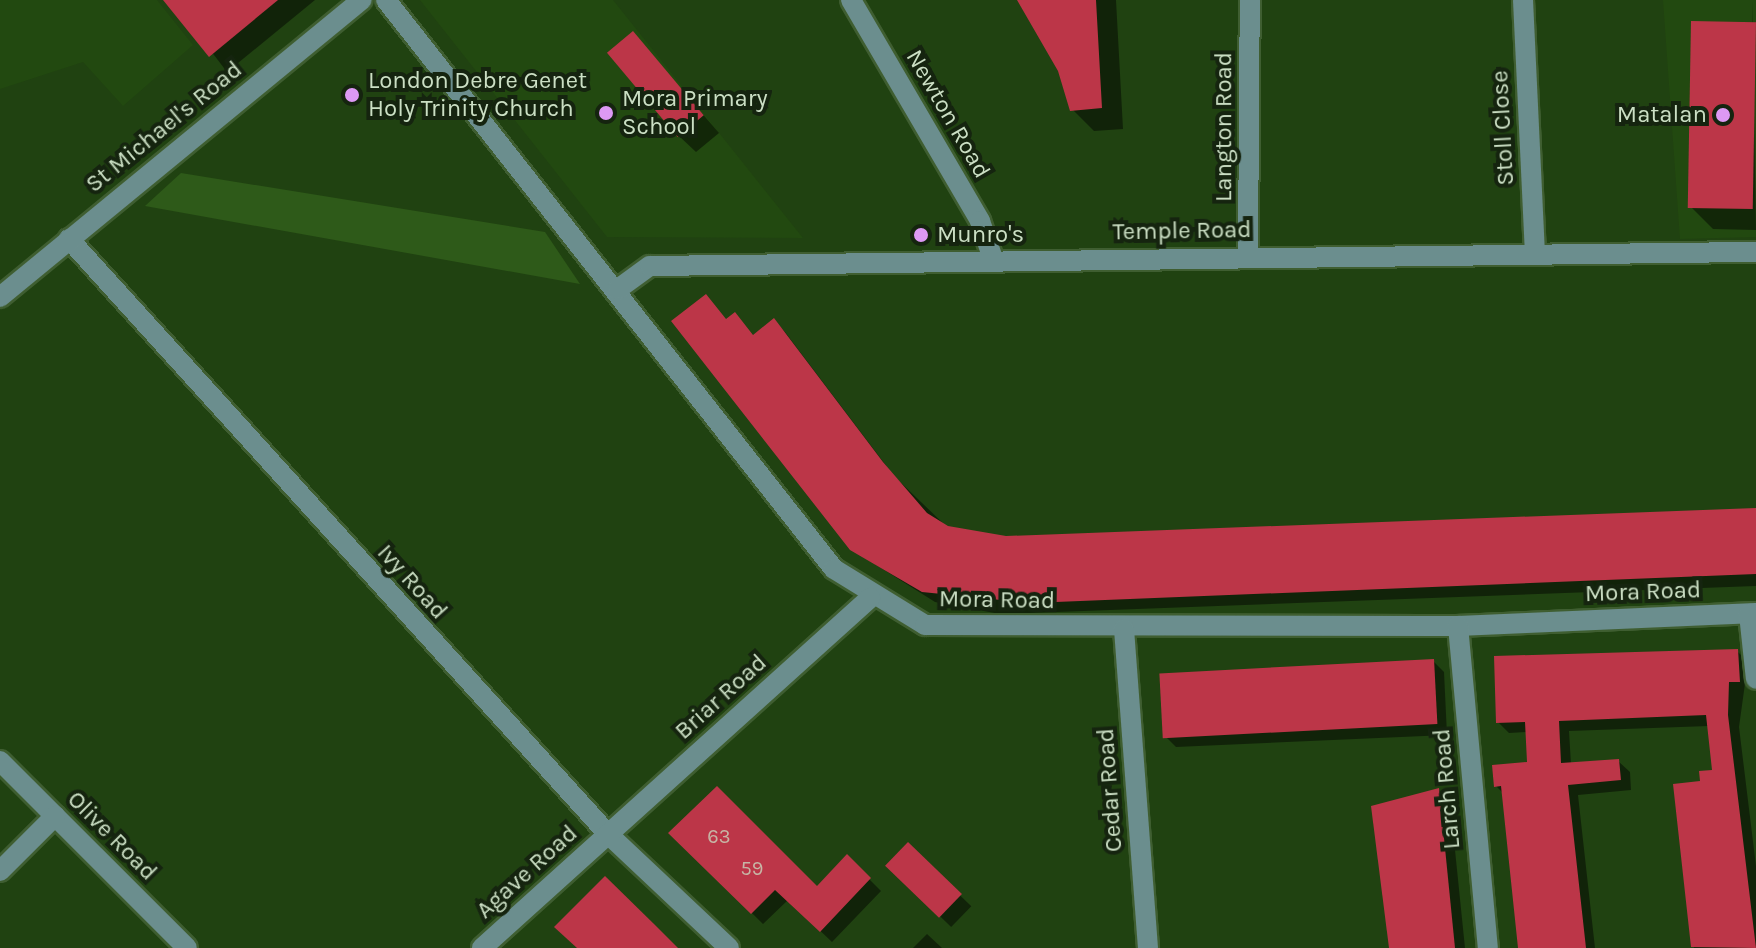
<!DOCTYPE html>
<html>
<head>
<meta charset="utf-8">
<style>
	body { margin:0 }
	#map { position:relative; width:1756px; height:948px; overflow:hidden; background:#204211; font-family:Karla,sans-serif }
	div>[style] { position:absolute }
	.built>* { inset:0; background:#224910 }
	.green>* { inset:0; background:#2e5a19 }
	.shadow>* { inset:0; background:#0007; transform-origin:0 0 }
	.building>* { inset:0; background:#bc3648; transform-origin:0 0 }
	.roads { filter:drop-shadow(2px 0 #3f5e31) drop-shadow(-2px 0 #3f5e31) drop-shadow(0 2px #3f5e31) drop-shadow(0 -2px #3f5e31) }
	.minor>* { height:20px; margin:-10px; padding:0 10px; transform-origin:10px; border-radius:10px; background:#6b8e8e }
	.dots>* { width:22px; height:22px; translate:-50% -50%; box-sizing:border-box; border:4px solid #15240f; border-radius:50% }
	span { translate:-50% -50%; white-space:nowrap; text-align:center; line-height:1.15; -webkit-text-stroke:8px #15240f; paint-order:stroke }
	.number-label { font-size:20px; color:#c7b5a5 }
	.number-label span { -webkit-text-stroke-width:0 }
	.poi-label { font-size:24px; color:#cbdfc4 }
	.left { translate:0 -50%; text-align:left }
	.right { translate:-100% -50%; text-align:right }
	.street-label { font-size:24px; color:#cbdfc4 }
</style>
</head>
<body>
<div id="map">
	<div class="built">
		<div style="clip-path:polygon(0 0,157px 0,193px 45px,123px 106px,83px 62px,0 89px)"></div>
		<div style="clip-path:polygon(420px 0,613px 0,803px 238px,607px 237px)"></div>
		<div style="clip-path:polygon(1663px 0,1756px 0,1756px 237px,1680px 239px)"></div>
	</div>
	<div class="green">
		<div style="clip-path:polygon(181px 173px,545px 232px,580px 284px,145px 206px)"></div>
	</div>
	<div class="shadow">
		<div style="clip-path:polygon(172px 0,315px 0,227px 72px)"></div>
		<div style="clip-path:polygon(1019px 0,1116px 0,1123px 129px,1094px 131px,1072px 109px,1060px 71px)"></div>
		<div style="clip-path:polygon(1752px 0,1756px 230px,1713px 229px,1691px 207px,1752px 24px)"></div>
		<div style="clip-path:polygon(633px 34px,719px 133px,696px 152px,679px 136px)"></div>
		<div style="clip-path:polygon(735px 315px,754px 337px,774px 321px,785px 332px,894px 476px,948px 528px,1006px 538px,1756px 510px,1756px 586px,1000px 614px,935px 602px,851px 549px)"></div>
		<div style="clip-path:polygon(1737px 651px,1748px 662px,1739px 727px,1756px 866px,1756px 948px,1694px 948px,1675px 786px,1702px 783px,1714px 772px,1709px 726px,1569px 731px,1571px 764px,1618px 761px,1630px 772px,1631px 790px,1578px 795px,1595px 948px,1520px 948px,1504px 794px,1496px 786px,1529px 764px,1528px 732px,1509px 733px,1498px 722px)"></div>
		<div style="clip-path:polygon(1433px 661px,1444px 672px,1447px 735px,1176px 747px,1165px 736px)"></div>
		<div style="clip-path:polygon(1439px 790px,1450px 801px,1465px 948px,1391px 948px)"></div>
		<div style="clip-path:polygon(671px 833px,817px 888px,847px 857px,881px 891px,832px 942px,788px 900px,763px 924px)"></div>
		<div style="left:908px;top:845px;width:88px;height:29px;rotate:44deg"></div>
		<div style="clip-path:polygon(927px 934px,942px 948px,913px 948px)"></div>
	</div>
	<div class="building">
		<div style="clip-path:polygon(163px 0,278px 0,209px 57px)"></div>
		<div style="clip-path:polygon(1017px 0,1096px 0,1102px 108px,1070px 111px,1058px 71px)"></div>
		<div style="left:1691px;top:21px;width:65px;height:187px;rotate:1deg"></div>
		<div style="left:633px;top:31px;width:110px;height:34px;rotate:50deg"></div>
		<div style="clip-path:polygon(706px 294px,726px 319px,735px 312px,753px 335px,774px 318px,883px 462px,927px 513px,948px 526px,1006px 536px,1756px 508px,1756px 574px,1031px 603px,922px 592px,850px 550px,671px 321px)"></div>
		<div style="clip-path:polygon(1738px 649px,1740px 682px,1729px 682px,1728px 715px,1756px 948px,1691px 947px,1673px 784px,1700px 781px,1699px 771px,1712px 770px,1706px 715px,1559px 721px,1561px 763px,1619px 759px,1621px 780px,1568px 785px,1586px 948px,1518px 948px,1501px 786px,1494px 787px,1492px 765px,1527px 762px,1525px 722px,1496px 723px,1494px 656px)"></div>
		<div style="left:1434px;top:659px;width:65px;height:275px;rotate:87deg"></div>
		<div style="clip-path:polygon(717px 786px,817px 886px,847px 854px,871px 878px,820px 932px,775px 890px,751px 914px,668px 833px)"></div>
		<div style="clip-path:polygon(1439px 788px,1455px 948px,1389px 948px,1371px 806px)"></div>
		<div style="left:908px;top:842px;width:75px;height:33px;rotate:44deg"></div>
		<div style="clip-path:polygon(605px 876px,655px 925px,678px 948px,577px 948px,554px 927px)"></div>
	</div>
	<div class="roads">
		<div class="minor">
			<div style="left:386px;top:0;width:724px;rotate:51.79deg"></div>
			<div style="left:834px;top:569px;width:107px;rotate:31.6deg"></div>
			<div style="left:925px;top:625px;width:533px;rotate:0.11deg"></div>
			<div style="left:1458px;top:626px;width:298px;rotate:-2.5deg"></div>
			<div style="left:851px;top:0;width:256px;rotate:59.7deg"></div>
			<div style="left:980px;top:221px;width:39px;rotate:71deg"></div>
			<div style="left:1523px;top:0;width:254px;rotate:87.3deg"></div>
			<div style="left:69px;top:239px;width:803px;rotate:47.83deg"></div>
			<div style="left:608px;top:834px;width:166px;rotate:43.3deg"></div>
			<div style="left:1248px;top:255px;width:255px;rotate:-89.6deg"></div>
			<div style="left:618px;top:289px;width:39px;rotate:-36deg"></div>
			<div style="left:650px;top:266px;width:1106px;rotate:-0.73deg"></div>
			<div style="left:0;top:297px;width:468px;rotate:-39.4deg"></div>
			<div style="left:1749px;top:614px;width:65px;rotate:83.9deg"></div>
			<div style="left:1458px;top:626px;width:323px;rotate:84.7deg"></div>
			<div style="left:1124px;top:629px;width:320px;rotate:85.7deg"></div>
			<div style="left:0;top:761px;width:264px;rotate:45deg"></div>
			<div style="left:0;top:871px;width:78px;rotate:-45deg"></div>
			<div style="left:482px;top:948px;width:523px;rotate:-42.05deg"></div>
		</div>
	</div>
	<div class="dots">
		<div style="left:352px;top:95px;background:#dd99f4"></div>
		<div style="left:606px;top:113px;background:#dd99f4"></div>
		<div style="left:1723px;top:115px;background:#dd99f4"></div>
		<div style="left:921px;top:235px;background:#dd99f4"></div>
	</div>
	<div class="number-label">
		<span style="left:719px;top:836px">63</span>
		<span style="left:752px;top:868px">59</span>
	</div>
	<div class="poi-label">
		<span class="left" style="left:368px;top:95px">London Debre Genet<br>Holy Trinity Church</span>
		<span class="left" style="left:622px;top:113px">Mora Primary<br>School</span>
		<span class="right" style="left:1707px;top:115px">Matalan</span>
		<span class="left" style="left:937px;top:235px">Munro's</span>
	</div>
	<div class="street-label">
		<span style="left:948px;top:114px;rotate:60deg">Newton Road</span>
		<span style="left:164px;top:127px;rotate:-39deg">St Michael's Road</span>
		<span style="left:1224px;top:127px;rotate:-90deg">Langton Road</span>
		<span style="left:1503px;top:128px;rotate:-93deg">Stoll Close</span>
		<span style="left:1182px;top:231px;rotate:-1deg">Temple Road</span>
		<span style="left:412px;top:582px;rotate:48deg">Ivy Road</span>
		<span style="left:1643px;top:592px;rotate:-2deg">Mora Road</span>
		<span style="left:997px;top:600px;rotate:1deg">Mora Road</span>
		<span style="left:721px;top:697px;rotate:-42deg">Briar Road</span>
		<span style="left:1447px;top:789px;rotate:-95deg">Larch Road</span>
		<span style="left:1110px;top:790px;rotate:-94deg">Cedar Road</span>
		<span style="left:112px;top:836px;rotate:45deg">Olive Road</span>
		<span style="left:527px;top:872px;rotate:-42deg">Agave Road</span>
	</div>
</div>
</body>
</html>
